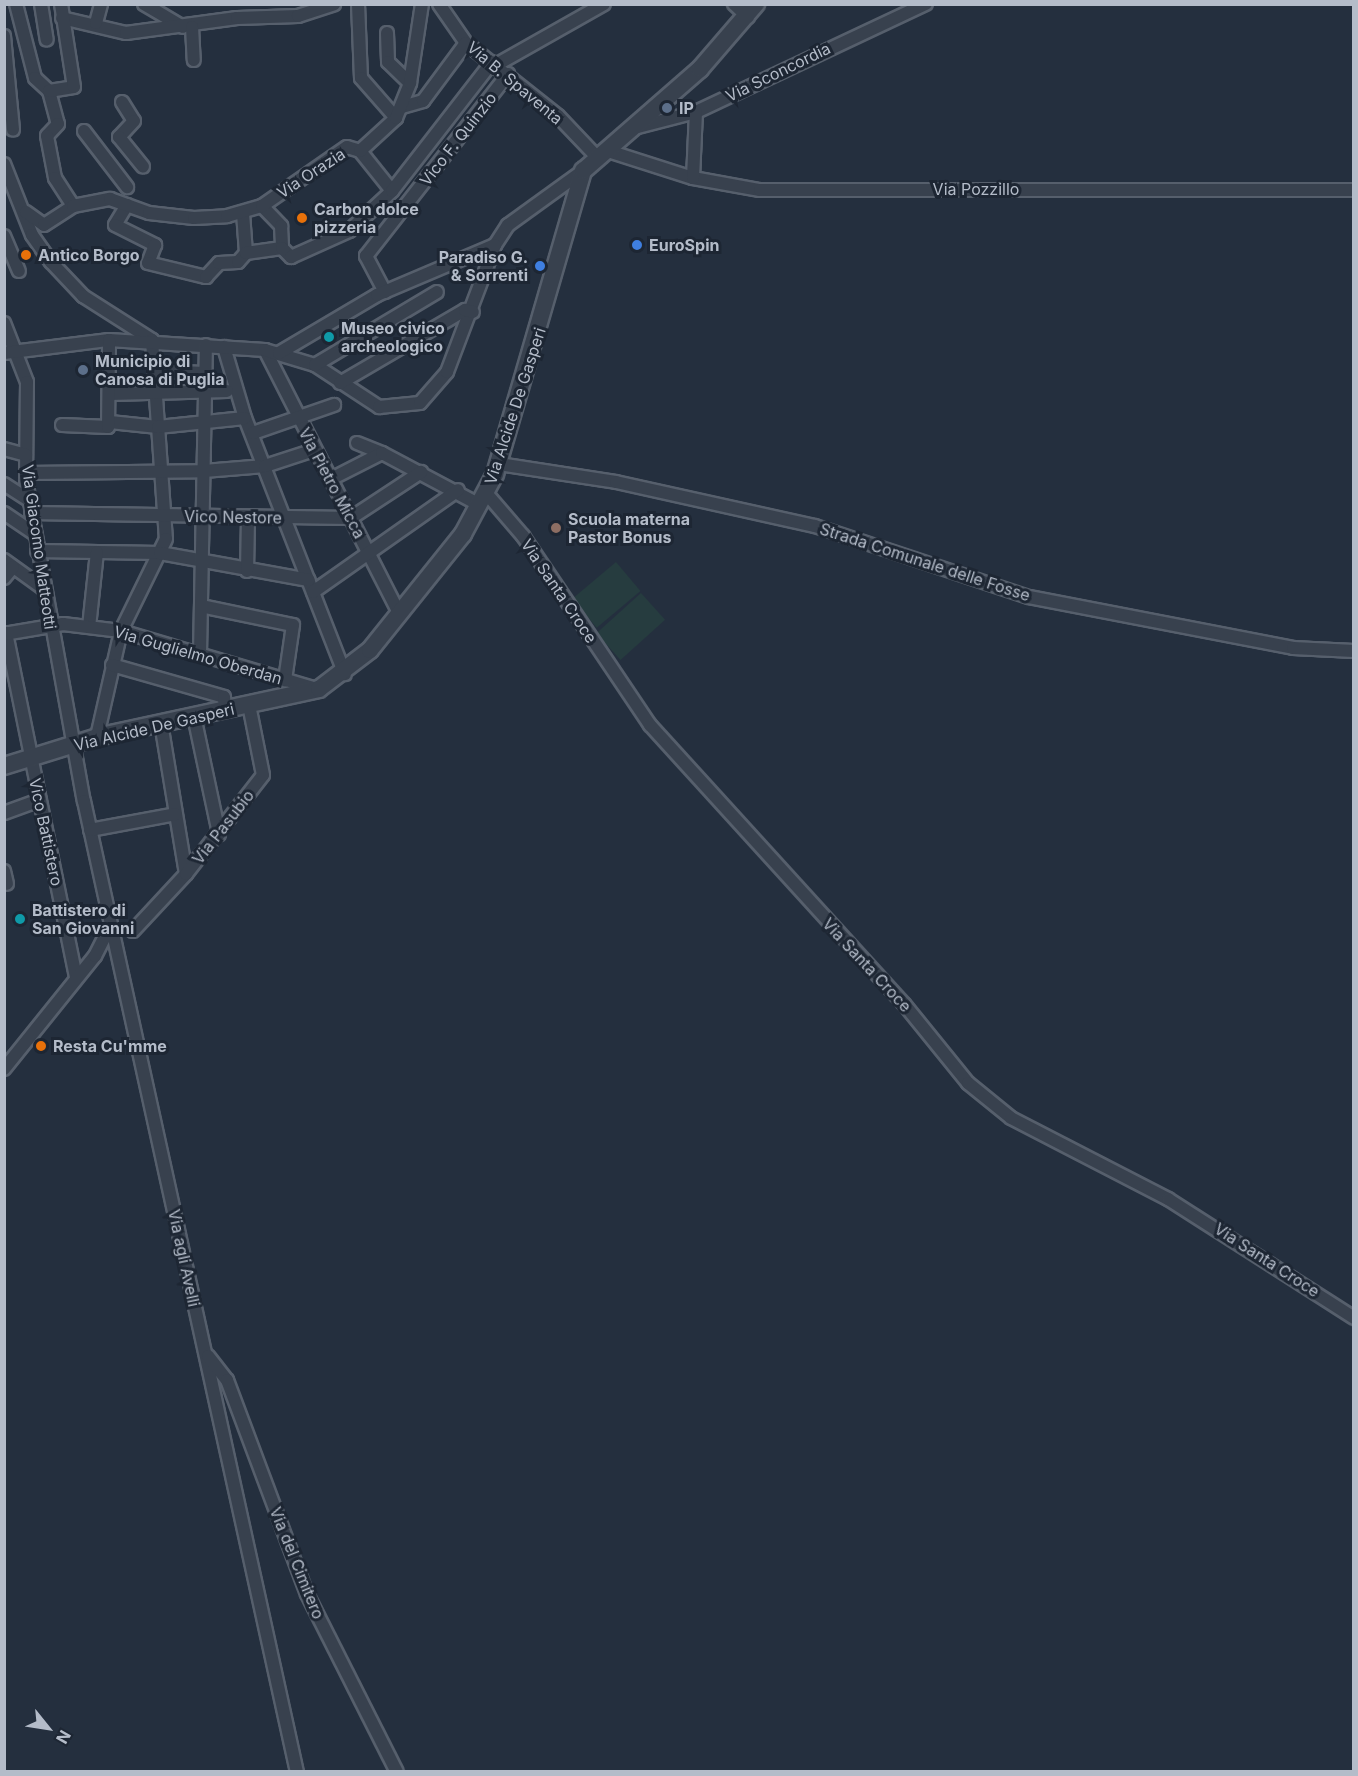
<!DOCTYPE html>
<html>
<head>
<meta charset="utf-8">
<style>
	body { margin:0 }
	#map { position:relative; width:1358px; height:1776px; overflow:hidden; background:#242f3e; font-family:Inter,sans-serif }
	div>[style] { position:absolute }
	.green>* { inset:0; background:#263c3f; transform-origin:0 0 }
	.roads { filter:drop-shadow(2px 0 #565f6c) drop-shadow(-2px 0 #565f6c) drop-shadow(0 2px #565f6c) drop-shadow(0 -2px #565f6c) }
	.minor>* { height:12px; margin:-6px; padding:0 6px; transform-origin:6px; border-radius:6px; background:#38414e }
	.tertiary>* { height:16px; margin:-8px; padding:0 8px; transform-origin:8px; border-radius:8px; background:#38414e }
	.dots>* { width:16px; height:16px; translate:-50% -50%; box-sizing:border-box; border:3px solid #1d2633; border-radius:50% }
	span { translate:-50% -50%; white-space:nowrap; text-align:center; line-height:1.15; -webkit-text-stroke:6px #1d2633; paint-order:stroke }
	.street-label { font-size:16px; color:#b4bcc9 }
	.poi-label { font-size:16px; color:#b4bcc9; font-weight:700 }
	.left { translate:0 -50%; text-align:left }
	.right { translate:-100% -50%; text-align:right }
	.frame { position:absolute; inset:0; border:6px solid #b4bcc9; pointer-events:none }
	.north { position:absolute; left:18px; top:1698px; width:60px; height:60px; -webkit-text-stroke:4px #1d2633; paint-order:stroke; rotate:120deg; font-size:16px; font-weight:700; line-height:24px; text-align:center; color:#b4bcc9 }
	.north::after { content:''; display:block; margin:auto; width:21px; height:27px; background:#b4bcc9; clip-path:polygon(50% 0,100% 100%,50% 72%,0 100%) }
</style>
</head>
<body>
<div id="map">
	<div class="green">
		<div style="left:616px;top:562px;width:38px;height:57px;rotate:50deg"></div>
		<div style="left:641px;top:593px;width:36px;height:60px;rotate:48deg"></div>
	</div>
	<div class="roads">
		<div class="minor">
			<div style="left:16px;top:4px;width:76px;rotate:75.6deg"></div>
			<div style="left:35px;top:78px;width:19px;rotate:43deg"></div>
			<div style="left:49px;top:91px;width:34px;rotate:75deg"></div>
			<div style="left:58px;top:124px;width:16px;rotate:133deg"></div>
			<div style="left:47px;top:136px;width:43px;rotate:79.2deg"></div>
			<div style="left:55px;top:178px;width:33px;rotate:57deg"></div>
			<div style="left:41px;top:4px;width:36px;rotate:81deg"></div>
			<div style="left:144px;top:4px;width:45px;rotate:30.5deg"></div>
			<div style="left:358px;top:4px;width:74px;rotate:87.7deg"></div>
			<div style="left:361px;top:78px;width:53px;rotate:48.8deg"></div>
			<div style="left:439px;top:4px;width:47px;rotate:55.3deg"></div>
			<div style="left:466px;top:43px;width:117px;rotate:38.4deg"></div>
			<div style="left:558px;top:116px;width:57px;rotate:46.4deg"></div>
			<div style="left:734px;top:4px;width:19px;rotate:43deg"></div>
			<div style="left:62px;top:18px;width:66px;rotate:13.2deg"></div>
			<div style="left:126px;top:33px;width:112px;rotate:-7.7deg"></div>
			<div style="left:237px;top:18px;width:61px;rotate:-1.9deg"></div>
			<div style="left:298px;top:16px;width:38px;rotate:-18deg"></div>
			<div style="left:96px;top:23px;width:20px;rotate:-75deg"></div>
			<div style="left:192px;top:27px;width:33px;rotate:87deg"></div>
			<div style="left:387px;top:33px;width:29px;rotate:88deg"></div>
			<div style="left:388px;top:62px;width:30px;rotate:44deg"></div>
			<div style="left:4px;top:36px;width:94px;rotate:84.5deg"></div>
			<div style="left:496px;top:65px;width:124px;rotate:-29.5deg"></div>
			<div style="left:49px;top:91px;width:25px;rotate:-9deg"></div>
			<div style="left:74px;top:87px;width:84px;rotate:-98.9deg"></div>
			<div style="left:122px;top:102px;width:22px;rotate:58deg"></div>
			<div style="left:134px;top:121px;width:22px;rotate:133deg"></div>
			<div style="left:119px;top:137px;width:38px;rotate:51deg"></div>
			<div style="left:402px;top:107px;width:22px;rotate:-16deg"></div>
			<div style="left:423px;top:101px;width:72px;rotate:-53.4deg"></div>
			<div style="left:634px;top:128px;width:64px;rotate:-14.5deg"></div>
			<div style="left:696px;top:112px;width:254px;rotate:-25.2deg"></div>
			<div style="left:84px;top:131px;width:71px;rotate:52.5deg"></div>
			<div style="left:605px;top:150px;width:92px;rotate:17.7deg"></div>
			<div style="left:693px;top:178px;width:68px;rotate:10.2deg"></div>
			<div style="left:760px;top:190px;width:594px"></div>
			<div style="left:360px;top:151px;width:51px;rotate:51.3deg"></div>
			<div style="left:4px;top:164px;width:76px;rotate:68.5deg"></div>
			<div style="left:32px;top:235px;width:33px;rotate:55deg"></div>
			<div style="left:51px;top:262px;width:47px;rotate:46.7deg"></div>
			<div style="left:83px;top:296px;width:82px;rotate:32.5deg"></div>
			<div style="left:152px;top:340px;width:199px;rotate:86deg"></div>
			<div style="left:166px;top:539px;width:102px;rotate:116.1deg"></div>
			<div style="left:121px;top:631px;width:109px;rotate:102.8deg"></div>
			<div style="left:693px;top:178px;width:66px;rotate:-87.4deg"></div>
			<div style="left:127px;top:205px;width:23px;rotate:121deg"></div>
			<div style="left:115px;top:225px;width:45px;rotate:26.6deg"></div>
			<div style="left:155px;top:245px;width:19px;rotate:111deg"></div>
			<div style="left:148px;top:263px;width:60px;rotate:13.6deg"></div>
			<div style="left:206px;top:277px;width:19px;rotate:-47deg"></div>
			<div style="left:219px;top:263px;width:19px;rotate:-3deg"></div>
			<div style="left:238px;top:262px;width:12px;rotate:-48deg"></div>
			<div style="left:246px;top:253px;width:40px;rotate:-94.3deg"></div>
			<div style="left:262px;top:206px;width:28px;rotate:46deg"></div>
			<div style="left:281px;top:226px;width:22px;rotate:87deg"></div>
			<div style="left:26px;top:212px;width:22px;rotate:36deg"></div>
			<div style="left:44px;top:225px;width:35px;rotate:-33deg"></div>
			<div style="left:73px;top:206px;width:38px;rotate:-11deg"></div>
			<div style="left:110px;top:199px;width:41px;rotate:19.7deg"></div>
			<div style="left:149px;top:213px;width:45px;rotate:6.3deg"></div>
			<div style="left:194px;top:218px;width:33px;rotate:-3deg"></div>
			<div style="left:227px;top:216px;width:36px;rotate:-16deg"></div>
			<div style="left:262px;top:206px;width:103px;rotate:-34.8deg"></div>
			<div style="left:347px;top:147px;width:14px;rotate:17deg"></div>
			<div style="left:360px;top:151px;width:49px;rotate:-42.5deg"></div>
			<div style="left:396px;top:118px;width:38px;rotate:-68deg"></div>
			<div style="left:410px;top:83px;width:80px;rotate:-81.4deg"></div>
			<div style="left:4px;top:236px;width:38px;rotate:67deg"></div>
			<div style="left:246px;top:253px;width:36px;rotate:-8deg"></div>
			<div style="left:282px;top:248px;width:13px;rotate:45deg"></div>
			<div style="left:291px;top:257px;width:64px;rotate:-24.1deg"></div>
			<div style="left:349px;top:231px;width:59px;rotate:-42.9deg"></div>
			<div style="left:392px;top:191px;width:163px;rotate:-52.2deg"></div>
			<div style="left:385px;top:292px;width:41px;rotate:-117.8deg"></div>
			<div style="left:366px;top:256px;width:231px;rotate:-52deg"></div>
			<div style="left:4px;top:323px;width:63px;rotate:68.7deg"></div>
			<div style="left:27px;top:382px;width:98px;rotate:90.6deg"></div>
			<div style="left:26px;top:480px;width:326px;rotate:79.8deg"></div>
			<div style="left:84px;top:801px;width:994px;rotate:77.63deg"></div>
			<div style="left:224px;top:347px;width:74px;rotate:73.5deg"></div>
			<div style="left:245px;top:418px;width:275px;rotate:68.7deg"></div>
			<div style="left:265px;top:350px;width:297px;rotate:63deg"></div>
			<div style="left:4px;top:353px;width:106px;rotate:-7.1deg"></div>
			<div style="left:109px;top:340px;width:156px;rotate:3.7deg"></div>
			<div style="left:265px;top:350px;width:52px;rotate:16.7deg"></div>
			<div style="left:315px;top:365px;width:77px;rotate:33.3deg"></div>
			<div style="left:379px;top:407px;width:41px;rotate:-5.6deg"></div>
			<div style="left:420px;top:403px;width:41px;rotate:-48.9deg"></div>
			<div style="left:447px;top:372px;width:136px;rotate:-69.3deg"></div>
			<div style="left:495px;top:245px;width:24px;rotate:-57deg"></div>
			<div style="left:508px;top:225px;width:92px;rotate:-35.8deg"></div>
			<div style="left:279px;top:353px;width:114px;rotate:-30.6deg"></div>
			<div style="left:377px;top:295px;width:128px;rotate:-23deg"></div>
			<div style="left:315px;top:365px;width:142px;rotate:-30.9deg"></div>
			<div style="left:154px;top:371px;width:51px;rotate:2.2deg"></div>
			<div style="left:340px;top:383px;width:145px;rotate:-30.3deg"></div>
			<div style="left:465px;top:310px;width:8px;rotate:14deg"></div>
			<div style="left:109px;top:394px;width:118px;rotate:-1.5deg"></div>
			<div style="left:110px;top:422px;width:48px;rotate:5.9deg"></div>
			<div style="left:158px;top:427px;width:87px;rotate:-5.9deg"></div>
			<div style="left:62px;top:425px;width:46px;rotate:2.5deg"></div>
			<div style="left:108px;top:427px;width:87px;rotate:-89.3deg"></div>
			<div style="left:253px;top:433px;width:86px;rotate:-19.1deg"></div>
			<div style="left:357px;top:443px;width:27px;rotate:22deg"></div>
			<div style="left:4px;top:449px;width:23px;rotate:15deg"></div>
			<div style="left:499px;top:464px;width:118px;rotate:8.7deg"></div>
			<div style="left:616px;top:482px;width:204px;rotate:12.5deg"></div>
			<div style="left:815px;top:526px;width:225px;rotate:18.4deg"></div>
			<div style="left:1029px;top:597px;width:269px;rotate:10.9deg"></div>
			<div style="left:1293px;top:648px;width:61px;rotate:2.8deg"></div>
			<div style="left:26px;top:473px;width:178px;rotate:-0.6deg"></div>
			<div style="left:204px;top:471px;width:61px;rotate:-4.7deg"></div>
			<div style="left:265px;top:466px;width:52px;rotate:-18.1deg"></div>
			<div style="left:331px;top:479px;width:57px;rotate:-27deg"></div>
			<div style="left:382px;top:453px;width:111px;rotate:28deg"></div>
			<div style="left:4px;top:484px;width:30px;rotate:33deg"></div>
			<div style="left:486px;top:493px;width:57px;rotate:49.3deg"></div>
			<div style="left:523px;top:536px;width:228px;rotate:56.1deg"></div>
			<div style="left:650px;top:725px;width:377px;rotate:47.7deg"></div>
			<div style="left:904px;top:1004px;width:102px;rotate:51deg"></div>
			<div style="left:968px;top:1083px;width:55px;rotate:39.1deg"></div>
			<div style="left:1011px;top:1118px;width:177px;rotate:27.3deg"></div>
			<div style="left:1168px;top:1199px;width:221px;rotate:32.6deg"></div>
			<div style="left:4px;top:513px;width:37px;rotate:34deg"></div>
			<div style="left:31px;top:513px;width:320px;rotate:0.9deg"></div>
			<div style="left:351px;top:518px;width:84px;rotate:-33.3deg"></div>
			<div style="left:37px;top:551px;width:123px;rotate:0.9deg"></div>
			<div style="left:160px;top:553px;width:151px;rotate:10.3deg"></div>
			<div style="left:4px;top:560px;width:49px;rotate:35.9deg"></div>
			<div style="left:247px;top:571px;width:54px;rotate:-88.9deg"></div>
			<div style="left:4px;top:578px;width:14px;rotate:-51deg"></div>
			<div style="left:313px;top:592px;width:177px;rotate:-35.1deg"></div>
			<div style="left:201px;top:606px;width:94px;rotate:11.7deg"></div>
			<div style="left:293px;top:625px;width:56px;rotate:98.3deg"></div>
			<div style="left:89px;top:627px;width:75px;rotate:-83.9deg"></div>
			<div style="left:6px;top:633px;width:350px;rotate:78.5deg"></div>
			<div style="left:4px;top:634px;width:60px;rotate:-9.6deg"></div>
			<div style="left:63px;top:624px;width:58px;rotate:6.9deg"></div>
			<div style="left:121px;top:631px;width:204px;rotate:16.5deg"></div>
			<div style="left:200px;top:654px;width:309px;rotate:-88.9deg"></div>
			<div style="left:112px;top:665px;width:116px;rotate:15.9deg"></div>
			<div style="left:224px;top:697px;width:11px;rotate:85deg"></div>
			<div style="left:194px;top:716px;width:121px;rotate:78deg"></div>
			<div style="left:161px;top:723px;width:153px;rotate:80.6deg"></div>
			<div style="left:4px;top:813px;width:38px;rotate:-20deg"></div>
			<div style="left:90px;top:830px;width:87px;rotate:-10.5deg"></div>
			<div style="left:4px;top:871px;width:13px;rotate:77deg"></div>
			<div style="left:133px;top:931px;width:78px;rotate:-47.1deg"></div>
			<div style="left:186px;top:874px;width:125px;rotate:-52.1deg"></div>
			<div style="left:263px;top:775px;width:71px;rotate:-101.3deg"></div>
			<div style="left:4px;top:1069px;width:145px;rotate:-51.2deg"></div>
			<div style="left:95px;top:956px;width:33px;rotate:-63deg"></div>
			<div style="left:208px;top:1356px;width:31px;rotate:52deg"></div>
			<div style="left:227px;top:1380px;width:228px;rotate:69.5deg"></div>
			<div style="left:307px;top:1594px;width:199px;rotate:63.2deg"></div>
		</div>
		<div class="tertiary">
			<div style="left:4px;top:766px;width:97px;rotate:-17.3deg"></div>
			<div style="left:97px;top:737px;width:227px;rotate:-12.2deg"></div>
			<div style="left:319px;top:689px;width:64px;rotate:-37.4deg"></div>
			<div style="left:370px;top:650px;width:149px;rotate:-51.3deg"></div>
			<div style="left:463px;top:534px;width:68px;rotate:-61.9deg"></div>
			<div style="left:495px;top:474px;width:316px;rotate:-73.8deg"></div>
			<div style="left:583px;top:171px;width:155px;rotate:-41.1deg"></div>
			<div style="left:700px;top:69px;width:86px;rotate:-49.3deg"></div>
		</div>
	</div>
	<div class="dots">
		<div style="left:667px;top:108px;background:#5c6f8a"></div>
		<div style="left:302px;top:218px;background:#e8710a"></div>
		<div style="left:637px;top:245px;background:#3f7fe0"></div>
		<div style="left:26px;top:255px;background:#e8710a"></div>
		<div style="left:540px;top:266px;background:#3f7fe0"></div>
		<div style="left:329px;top:337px;background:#0f9aa8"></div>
		<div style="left:83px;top:370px;background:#5c6f8a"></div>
		<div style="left:556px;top:528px;background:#8d6e63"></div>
		<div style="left:20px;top:919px;background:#0f9aa8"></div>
		<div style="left:41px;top:1046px;background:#e8710a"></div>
	</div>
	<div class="street-label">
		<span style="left:778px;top:72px;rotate:-26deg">Via Sconcordia</span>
		<span style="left:515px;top:83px;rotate:40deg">Via B. Spaventa</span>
		<span style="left:458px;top:139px;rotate:-52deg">Vico F. Quinzio</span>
		<span style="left:311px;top:173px;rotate:-33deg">Via Orazia</span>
		<span style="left:976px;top:189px">Via Pozzillo</span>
		<span style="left:515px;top:406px;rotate:-72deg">Via Alcide De Gasperi</span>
		<span style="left:332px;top:483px;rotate:62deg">Via Pietro Micca</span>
		<span style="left:233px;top:517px;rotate:1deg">Vico Nestore</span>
		<span style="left:39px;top:547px;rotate:82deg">Via Giacomo Matteotti</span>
		<span style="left:925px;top:562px;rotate:18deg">Strada Comunale delle Fosse</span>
		<span style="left:559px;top:591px;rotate:56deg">Via Santa Croce</span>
		<span style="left:198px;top:655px;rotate:16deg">Via Guglielmo Oberdan</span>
		<span style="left:154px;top:727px;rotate:-13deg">Via Alcide De Gasperi</span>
		<span style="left:223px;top:827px;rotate:-52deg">Via Pasubio</span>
		<span style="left:46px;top:832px;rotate:78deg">Vico Battistero</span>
		<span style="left:867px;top:965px;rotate:47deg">Via Santa Croce</span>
		<span style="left:184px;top:1258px;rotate:78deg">Via agli Avelli</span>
		<span style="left:1267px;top:1260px;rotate:33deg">Via Santa Croce</span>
		<span style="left:297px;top:1563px;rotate:68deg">Via del Cimitero</span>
	</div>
	<div class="poi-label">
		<span class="left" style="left:679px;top:108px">IP</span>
		<span class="left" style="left:314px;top:218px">Carbon dolce<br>pizzeria</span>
		<span class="left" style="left:649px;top:245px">EuroSpin</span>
		<span class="left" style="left:38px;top:255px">Antico Borgo</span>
		<span class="right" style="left:528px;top:266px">Paradiso G.<br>&amp; Sorrenti</span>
		<span class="left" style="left:341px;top:337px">Museo civico<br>archeologico</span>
		<span class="left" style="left:95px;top:370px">Municipio di<br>Canosa di Puglia</span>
		<span class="left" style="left:568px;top:528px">Scuola materna<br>Pastor Bonus</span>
		<span class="left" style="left:32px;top:919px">Battistero di<br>San Giovanni</span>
		<span class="left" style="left:53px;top:1046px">Resta Cu'mme</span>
	</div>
	<div class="frame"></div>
	<div class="north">N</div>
</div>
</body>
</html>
